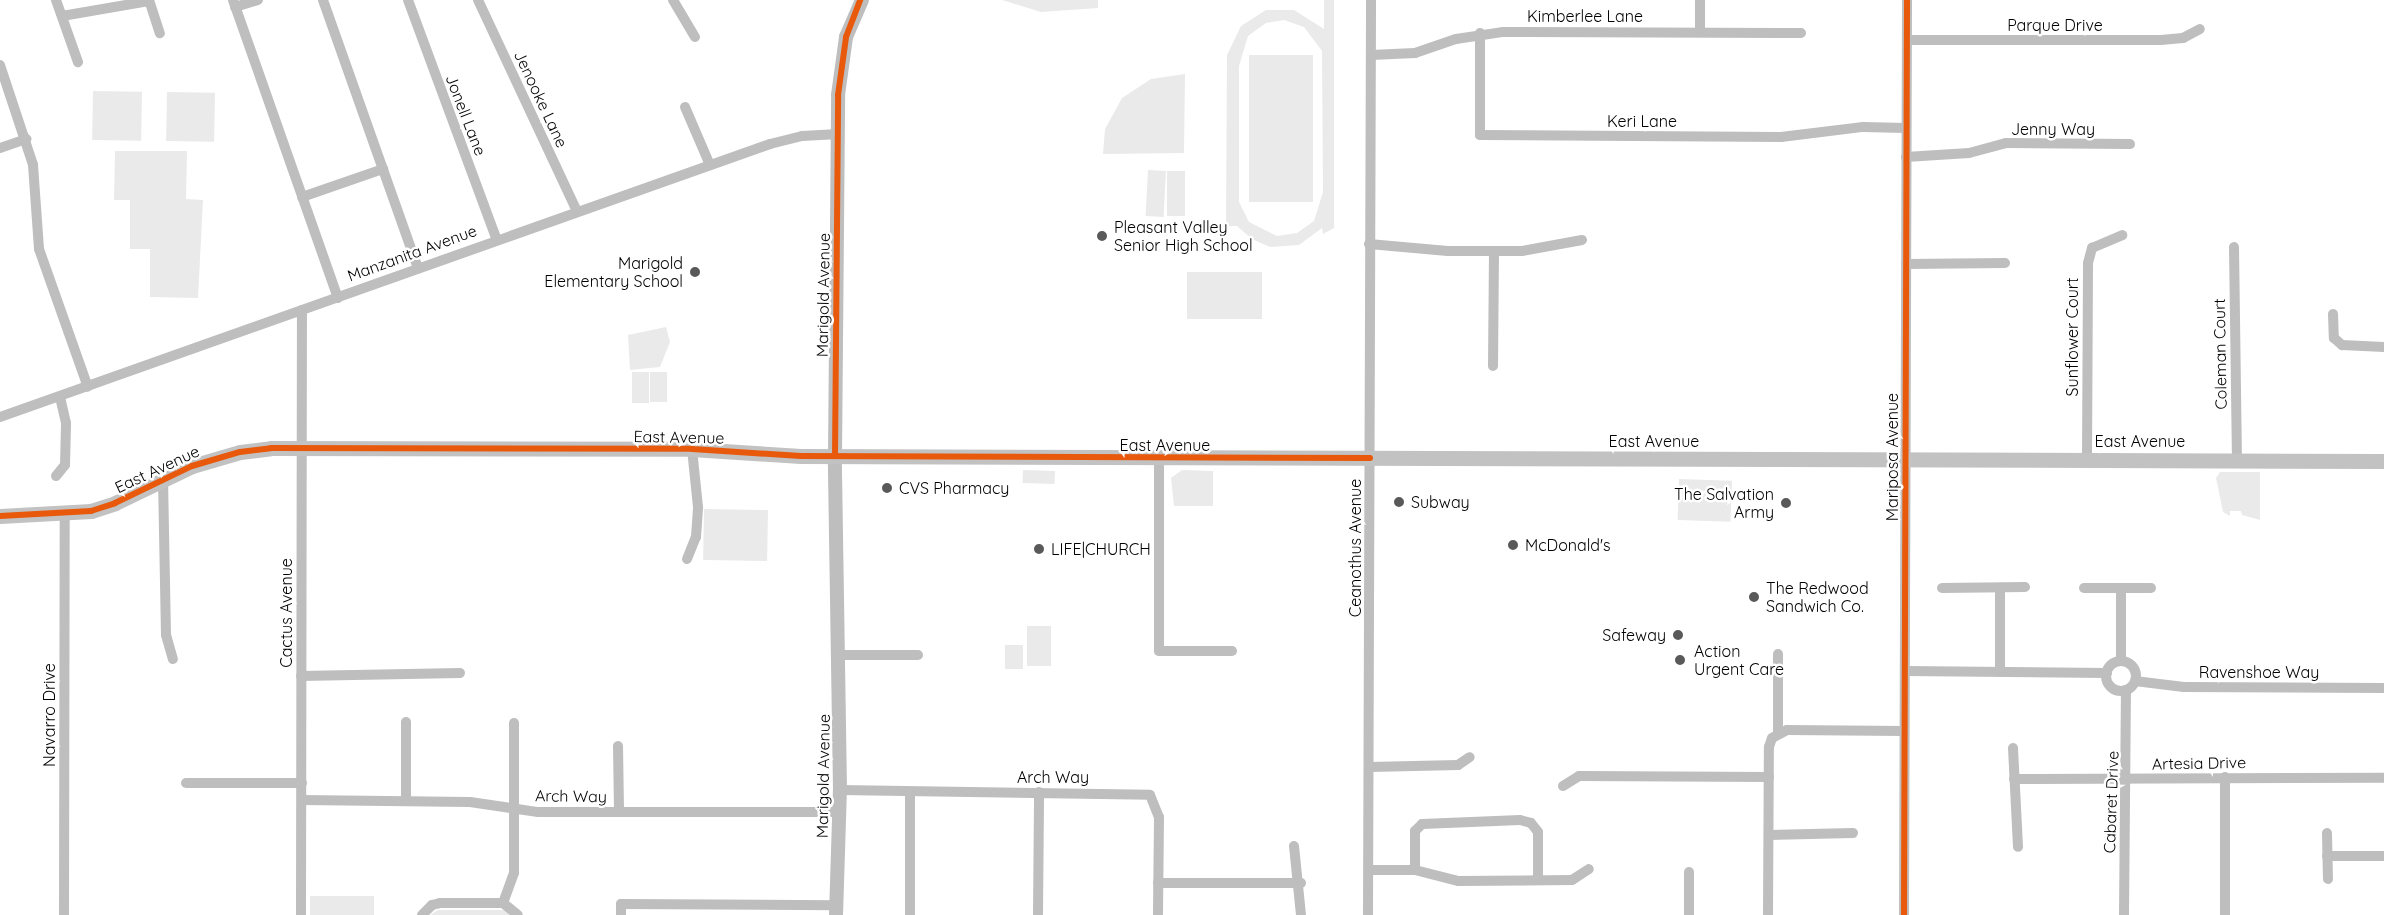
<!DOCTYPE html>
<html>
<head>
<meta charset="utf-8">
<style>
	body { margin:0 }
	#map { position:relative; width:2384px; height:915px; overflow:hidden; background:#fff; font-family:Quicksand,sans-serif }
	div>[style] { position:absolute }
	.green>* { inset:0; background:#eaeaea; transform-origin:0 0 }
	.minor>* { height:10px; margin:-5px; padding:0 5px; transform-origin:5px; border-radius:5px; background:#bebebe }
	.minor>.ring { margin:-5px; padding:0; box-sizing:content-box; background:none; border:10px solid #bebebe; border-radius:50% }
	.tertiary>* { height:14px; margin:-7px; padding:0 7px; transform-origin:7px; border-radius:7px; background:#bebebe }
	.secondary>* { height:15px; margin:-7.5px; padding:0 7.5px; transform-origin:7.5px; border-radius:7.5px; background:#c2c2c2 }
	.cycleway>* { height:6px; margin:-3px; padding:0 3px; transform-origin:3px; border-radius:3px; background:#e8590c }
	.dots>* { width:16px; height:16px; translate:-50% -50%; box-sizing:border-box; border:3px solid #fff; border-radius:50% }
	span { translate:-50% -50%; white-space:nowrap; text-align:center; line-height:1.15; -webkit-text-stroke:5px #fff; paint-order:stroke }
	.street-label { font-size:16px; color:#000 }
	.poi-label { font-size:16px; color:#000 }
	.left { translate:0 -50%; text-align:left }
	.right { translate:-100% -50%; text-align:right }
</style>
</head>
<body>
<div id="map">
	<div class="green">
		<div style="clip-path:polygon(1002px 0,1098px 0,1098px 8px,1041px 12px)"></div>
		<div style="clip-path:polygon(evenodd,1324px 0,1334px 0,1334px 228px,1323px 234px,1322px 228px,1299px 245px,1270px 247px,1252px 239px,1237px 226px,1226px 226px,1227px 55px,1241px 26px,1266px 10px,1294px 10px,1324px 29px,1324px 0,1284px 20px,1304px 27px,1322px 51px,1323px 192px,1314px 221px,1297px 233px,1277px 236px,1249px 222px,1239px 202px,1239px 66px,1248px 36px,1266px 23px,1284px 20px)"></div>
		<div style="left:1249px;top:55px;width:64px;height:147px"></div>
		<div style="clip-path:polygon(1185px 74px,1184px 153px,1103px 154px,1105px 129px,1122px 98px,1151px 79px)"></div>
		<div style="left:93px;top:91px;width:49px;height:49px;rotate:1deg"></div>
		<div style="left:167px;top:92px;width:48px;height:49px;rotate:1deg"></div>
		<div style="clip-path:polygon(115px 151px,187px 151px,186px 199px,203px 200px,198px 298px,150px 297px,150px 249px,130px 249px,130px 200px,114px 200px)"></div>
		<div style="left:1148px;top:170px;width:18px;height:46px;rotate:3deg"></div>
		<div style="left:1167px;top:171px;width:18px;height:45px"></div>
		<div style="left:1187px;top:272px;width:75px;height:47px"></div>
		<div style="clip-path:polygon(666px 327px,670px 342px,660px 367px,630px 370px,628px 335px)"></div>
		<div style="left:632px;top:372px;width:17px;height:31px"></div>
		<div style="left:650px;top:372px;width:17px;height:30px"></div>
		<div style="left:1023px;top:470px;width:32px;height:13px;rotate:2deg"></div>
		<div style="clip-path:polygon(1182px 470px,1213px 471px,1213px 506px,1174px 506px,1171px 478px)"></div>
		<div style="clip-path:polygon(2220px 472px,2260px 472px,2260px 520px,2242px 515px,2241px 511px,2230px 511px,2230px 516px,2223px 512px,2216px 478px)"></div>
		<div style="left:1679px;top:479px;width:53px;height:41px;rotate:2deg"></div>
		<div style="left:704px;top:509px;width:64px;height:51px;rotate:1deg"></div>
		<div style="left:1027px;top:626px;width:24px;height:40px"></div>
		<div style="left:1005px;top:645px;width:18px;height:24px"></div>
		<div style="left:310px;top:896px;width:64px;height:19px"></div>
		<div style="clip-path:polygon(438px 910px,505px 910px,513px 915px,430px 915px)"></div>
	</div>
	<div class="minor">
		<div style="left:56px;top:0;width:66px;rotate:70.5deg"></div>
		<div style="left:149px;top:0;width:35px;rotate:72deg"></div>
		<div style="left:233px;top:0;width:316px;rotate:70.6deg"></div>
		<div style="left:323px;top:0;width:285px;rotate:70.5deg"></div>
		<div style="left:408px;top:0;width:256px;rotate:69.7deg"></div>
		<div style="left:478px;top:0;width:233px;rotate:64.9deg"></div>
		<div style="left:673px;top:0;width:43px;rotate:59.3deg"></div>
		<div style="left:235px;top:7px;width:24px;rotate:-17deg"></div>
		<div style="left:62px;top:16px;width:88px;rotate:-9.8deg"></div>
		<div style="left:1700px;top:31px;width:31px;rotate:-90deg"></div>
		<div style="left:1480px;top:33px;width:102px;rotate:90deg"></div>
		<div style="left:1480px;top:135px;width:301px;rotate:0.4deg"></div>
		<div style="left:1781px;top:137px;width:83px;rotate:-7deg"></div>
		<div style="left:1863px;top:127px;width:43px;rotate:1.3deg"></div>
		<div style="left:1908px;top:40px;width:253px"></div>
		<div style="left:2161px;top:40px;width:22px;rotate:-5deg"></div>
		<div style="left:2183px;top:38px;width:19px;rotate:-28deg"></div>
		<div style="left:1371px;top:55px;width:44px;rotate:-2.6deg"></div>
		<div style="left:1415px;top:53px;width:43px;rotate:-18.9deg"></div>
		<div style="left:1456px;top:39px;width:48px;rotate:-8.5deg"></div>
		<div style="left:1503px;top:32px;width:298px;rotate:0.2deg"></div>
		<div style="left:0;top:65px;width:105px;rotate:71.7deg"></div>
		<div style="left:33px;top:165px;width:84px;rotate:85.9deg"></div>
		<div style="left:39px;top:249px;width:146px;rotate:70.5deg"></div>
		<div style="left:685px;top:107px;width:63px;rotate:66.7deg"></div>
		<div style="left:0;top:148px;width:28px;rotate:-19deg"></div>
		<div style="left:1906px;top:157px;width:63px;rotate:-3.6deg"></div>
		<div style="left:1969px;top:153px;width:38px;rotate:-15deg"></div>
		<div style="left:2006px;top:143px;width:124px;rotate:0.5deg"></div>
		<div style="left:302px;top:197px;width:86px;rotate:-19.1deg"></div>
		<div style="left:1369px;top:244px;width:79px;rotate:5.1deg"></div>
		<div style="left:1448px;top:251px;width:74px"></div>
		<div style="left:1522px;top:251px;width:61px;rotate:-10.4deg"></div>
		<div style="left:2234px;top:247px;width:213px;rotate:89.2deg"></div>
		<div style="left:1906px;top:264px;width:99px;rotate:-0.6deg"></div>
		<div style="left:2333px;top:314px;width:24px;rotate:88deg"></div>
		<div style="left:2334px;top:338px;width:11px;rotate:41deg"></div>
		<div style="left:2342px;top:345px;width:42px;rotate:2.7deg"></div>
		<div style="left:1493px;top:366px;width:115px;rotate:-89.5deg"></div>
		<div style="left:0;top:417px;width:817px;rotate:-19.52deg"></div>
		<div style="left:770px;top:144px;width:33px;rotate:-14deg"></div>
		<div style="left:802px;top:136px;width:37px;rotate:-3deg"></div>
		<div style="left:1159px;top:458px;width:193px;rotate:90deg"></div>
		<div style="left:1159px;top:651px;width:73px"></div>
		<div style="left:2087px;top:459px;width:196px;rotate:-89.7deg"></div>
		<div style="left:2088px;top:263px;width:16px;rotate:-75deg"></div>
		<div style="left:2092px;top:248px;width:33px;rotate:-23deg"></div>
		<div style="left:56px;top:476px;width:14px;rotate:-51deg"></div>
		<div style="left:65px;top:465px;width:42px;rotate:-88.6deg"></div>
		<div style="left:66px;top:423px;width:27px;rotate:-103deg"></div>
		<div style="left:163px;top:479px;width:156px;rotate:88.9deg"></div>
		<div style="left:166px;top:635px;width:25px;rotate:74deg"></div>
		<div style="left:687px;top:559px;width:24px;rotate:-68deg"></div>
		<div style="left:696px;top:537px;width:30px;rotate:-86deg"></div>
		<div style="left:698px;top:507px;width:58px;rotate:-95.9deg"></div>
		<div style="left:1942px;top:588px;width:83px;rotate:-0.7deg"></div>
		<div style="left:2084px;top:588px;width:67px"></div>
		<div style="left:1778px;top:654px;width:78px;rotate:90deg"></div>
		<div style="left:840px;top:655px;width:78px"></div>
		<div style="left:2121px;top:661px;width:72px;rotate:-90deg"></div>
		<div class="ring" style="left:2106px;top:661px;width:20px;height:20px"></div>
		<div style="left:1905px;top:671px;width:202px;rotate:0.6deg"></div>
		<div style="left:2000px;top:672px;width:84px;rotate:-90deg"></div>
		<div style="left:301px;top:676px;width:159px;rotate:-1.1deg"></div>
		<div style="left:2135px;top:681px;width:49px;rotate:7deg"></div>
		<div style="left:2184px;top:687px;width:200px;rotate:0.3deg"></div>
		<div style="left:618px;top:746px;width:66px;rotate:89.1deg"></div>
		<div style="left:2013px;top:748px;width:99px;rotate:87.1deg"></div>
		<div style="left:1370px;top:767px;width:88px;rotate:-1.3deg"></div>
		<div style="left:1458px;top:765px;width:14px;rotate:-34deg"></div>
		<div style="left:2014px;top:779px;width:370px;rotate:-0.2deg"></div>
		<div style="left:186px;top:783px;width:116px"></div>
		<div style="left:1563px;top:786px;width:19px;rotate:-32deg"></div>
		<div style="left:1579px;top:776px;width:190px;rotate:0.3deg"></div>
		<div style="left:840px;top:790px;width:310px;rotate:0.9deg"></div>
		<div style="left:1150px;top:795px;width:24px;rotate:68deg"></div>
		<div style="left:1159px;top:817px;width:98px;rotate:90.6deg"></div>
		<div style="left:302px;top:800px;width:168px;rotate:0.7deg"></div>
		<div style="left:470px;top:802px;width:69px;rotate:8.4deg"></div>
		<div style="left:538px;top:812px;width:302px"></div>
		<div style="left:406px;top:801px;width:79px;rotate:-90deg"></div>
		<div style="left:2327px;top:833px;width:46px;rotate:88.8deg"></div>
		<div style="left:1769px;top:835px;width:84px;rotate:-1.4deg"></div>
		<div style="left:1294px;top:846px;width:69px;rotate:84.2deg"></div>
		<div style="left:2327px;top:856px;width:57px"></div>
		<div style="left:1369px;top:870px;width:46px"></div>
		<div style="left:1415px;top:870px;width:44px;rotate:14.3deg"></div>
		<div style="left:1458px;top:881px;width:114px;rotate:-0.5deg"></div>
		<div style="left:1572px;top:880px;width:20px;rotate:-33deg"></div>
		<div style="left:1415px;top:870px;width:39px;rotate:-90deg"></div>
		<div style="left:1415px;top:831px;width:10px;rotate:-45deg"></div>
		<div style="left:1422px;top:824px;width:98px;rotate:-2.3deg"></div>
		<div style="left:1520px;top:820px;width:11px;rotate:15deg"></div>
		<div style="left:1531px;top:823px;width:11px;rotate:52deg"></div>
		<div style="left:1538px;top:832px;width:48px;rotate:90deg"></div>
		<div style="left:1689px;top:872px;width:43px;rotate:90deg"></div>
		<div style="left:1158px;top:883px;width:143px"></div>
		<div style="left:503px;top:903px;width:32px;rotate:-70deg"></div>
		<div style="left:514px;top:873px;width:150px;rotate:-90deg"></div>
		<div style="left:64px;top:915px;width:400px;rotate:-89.9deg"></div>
		<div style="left:301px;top:915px;width:605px;rotate:-89.91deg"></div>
		<div style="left:422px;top:915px;width:14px;rotate:-45deg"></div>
		<div style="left:432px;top:905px;width:8px;rotate:-14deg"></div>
		<div style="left:440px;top:903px;width:63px"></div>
		<div style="left:503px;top:903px;width:19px;rotate:39deg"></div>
		<div style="left:621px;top:915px;width:11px;rotate:-90deg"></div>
		<div style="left:621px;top:904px;width:215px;rotate:0.3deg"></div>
		<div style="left:910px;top:915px;width:123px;rotate:-90deg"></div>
		<div style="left:1038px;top:915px;width:123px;rotate:-89.5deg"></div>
		<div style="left:1368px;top:915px;width:915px;rotate:-89.81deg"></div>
		<div style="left:1768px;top:915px;width:168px;rotate:-89.7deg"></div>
		<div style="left:1769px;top:747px;width:9px;rotate:-72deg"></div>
		<div style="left:1772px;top:738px;width:17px;rotate:-28deg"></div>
		<div style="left:1787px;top:730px;width:117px;rotate:0.5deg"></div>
		<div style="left:1904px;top:915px;width:915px;rotate:-89.81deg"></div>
		<div style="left:2124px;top:915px;width:225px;rotate:-89.5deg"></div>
		<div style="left:2225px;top:915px;width:138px;rotate:-90deg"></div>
	</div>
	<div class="tertiary">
		<div style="left:836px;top:915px;width:125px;rotate:-88.2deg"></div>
		<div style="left:840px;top:790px;width:334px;rotate:-90.9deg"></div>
		<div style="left:835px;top:456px;width:361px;rotate:-89.5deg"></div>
		<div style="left:838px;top:95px;width:59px;rotate:-82.1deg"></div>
		<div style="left:846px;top:37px;width:40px;rotate:-66.6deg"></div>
	</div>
	<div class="secondary">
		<div style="left:0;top:516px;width:91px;rotate:-3.1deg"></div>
		<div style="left:91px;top:511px;width:25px;rotate:-18deg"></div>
		<div style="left:115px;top:503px;width:85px;rotate:-25.7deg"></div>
		<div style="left:192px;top:466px;width:50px;rotate:-16.3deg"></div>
		<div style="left:240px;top:452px;width:31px;rotate:-7deg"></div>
		<div style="left:271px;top:448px;width:421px;rotate:0.1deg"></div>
		<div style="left:692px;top:449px;width:109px;rotate:3.7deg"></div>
		<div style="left:801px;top:456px;width:1583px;rotate:0.18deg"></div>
	</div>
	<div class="cycleway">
		<div style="left:835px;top:456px;width:361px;rotate:-89.5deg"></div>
		<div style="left:838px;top:95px;width:59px;rotate:-82.1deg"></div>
		<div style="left:846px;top:37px;width:40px;rotate:-69deg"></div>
		<div style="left:0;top:516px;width:91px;rotate:-3.1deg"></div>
		<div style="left:91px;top:511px;width:25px;rotate:-18deg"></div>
		<div style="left:115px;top:503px;width:85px;rotate:-25.7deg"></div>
		<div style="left:192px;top:466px;width:50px;rotate:-16.3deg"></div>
		<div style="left:240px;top:452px;width:31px;rotate:-7deg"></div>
		<div style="left:271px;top:448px;width:421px;rotate:0.1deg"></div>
		<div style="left:692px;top:449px;width:109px;rotate:3.7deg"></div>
		<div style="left:801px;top:456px;width:569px;rotate:0.2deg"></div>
		<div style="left:1904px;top:915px;width:915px;rotate:-89.81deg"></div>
	</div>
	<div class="dots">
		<div style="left:1102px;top:236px;background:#595959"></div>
		<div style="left:695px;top:272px;background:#595959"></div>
		<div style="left:887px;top:488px;background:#595959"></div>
		<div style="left:1399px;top:502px;background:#595959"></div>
		<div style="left:1786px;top:503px;background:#595959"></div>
		<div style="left:1513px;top:545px;background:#595959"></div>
		<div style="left:1039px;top:549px;background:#595959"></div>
		<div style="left:1754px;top:597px;background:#595959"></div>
		<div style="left:1678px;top:635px;background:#595959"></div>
		<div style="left:1680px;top:660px;background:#595959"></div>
	</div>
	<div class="street-label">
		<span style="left:1585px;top:16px">Kimberlee Lane</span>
		<span style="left:2055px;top:25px">Parque Drive</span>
		<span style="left:541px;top:99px;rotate:65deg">Jenooke Lane</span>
		<span style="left:466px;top:115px;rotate:69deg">Jonell Lane</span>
		<span style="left:1642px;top:121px">Keri Lane</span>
		<span style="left:2053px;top:129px">Jenny Way</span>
		<span style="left:412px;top:253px;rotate:-20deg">Manzanita Avenue</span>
		<span style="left:823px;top:295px;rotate:-89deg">Marigold Avenue</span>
		<span style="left:2072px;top:337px;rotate:-90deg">Sunflower Court</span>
		<span style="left:2220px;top:354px;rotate:-91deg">Coleman Court</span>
		<span style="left:679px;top:437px;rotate:1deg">East Avenue</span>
		<span style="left:1654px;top:441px">East Avenue</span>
		<span style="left:2140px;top:441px">East Avenue</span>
		<span style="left:1165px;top:445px">East Avenue</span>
		<span style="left:1892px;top:457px;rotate:-90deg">Mariposa Avenue</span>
		<span style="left:157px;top:469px;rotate:-25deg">East Avenue</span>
		<span style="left:1355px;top:548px;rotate:-90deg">Ceanothus Avenue</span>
		<span style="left:286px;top:613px;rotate:-90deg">Cactus Avenue</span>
		<span style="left:2259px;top:672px">Ravenshoe Way</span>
		<span style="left:49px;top:715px;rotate:-90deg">Navarro Drive</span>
		<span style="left:2199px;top:763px;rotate:-1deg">Artesia Drive</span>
		<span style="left:823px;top:776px;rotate:-89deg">Marigold Avenue</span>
		<span style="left:1053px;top:777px">Arch Way</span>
		<span style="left:571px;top:796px;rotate:1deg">Arch Way</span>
		<span style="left:2111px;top:802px;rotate:-88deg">Cabaret Drive</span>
	</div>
	<div class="poi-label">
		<span class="left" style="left:1114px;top:236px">Pleasant Valley<br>Senior High School</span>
		<span class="right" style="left:683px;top:272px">Marigold<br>Elementary School</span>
		<span class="left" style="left:899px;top:488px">CVS Pharmacy</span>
		<span class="right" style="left:1774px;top:503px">The Salvation<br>Army</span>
		<span class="left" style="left:1411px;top:502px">Subway</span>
		<span class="left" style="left:1525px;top:545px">McDonald's</span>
		<span class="left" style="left:1051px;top:549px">LIFE|CHURCH</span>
		<span class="left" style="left:1766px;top:597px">The Redwood<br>Sandwich Co.</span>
		<span class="right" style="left:1666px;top:635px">Safeway</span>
		<span class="left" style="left:1694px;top:660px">Action<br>Urgent Care</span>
	</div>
</div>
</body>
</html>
